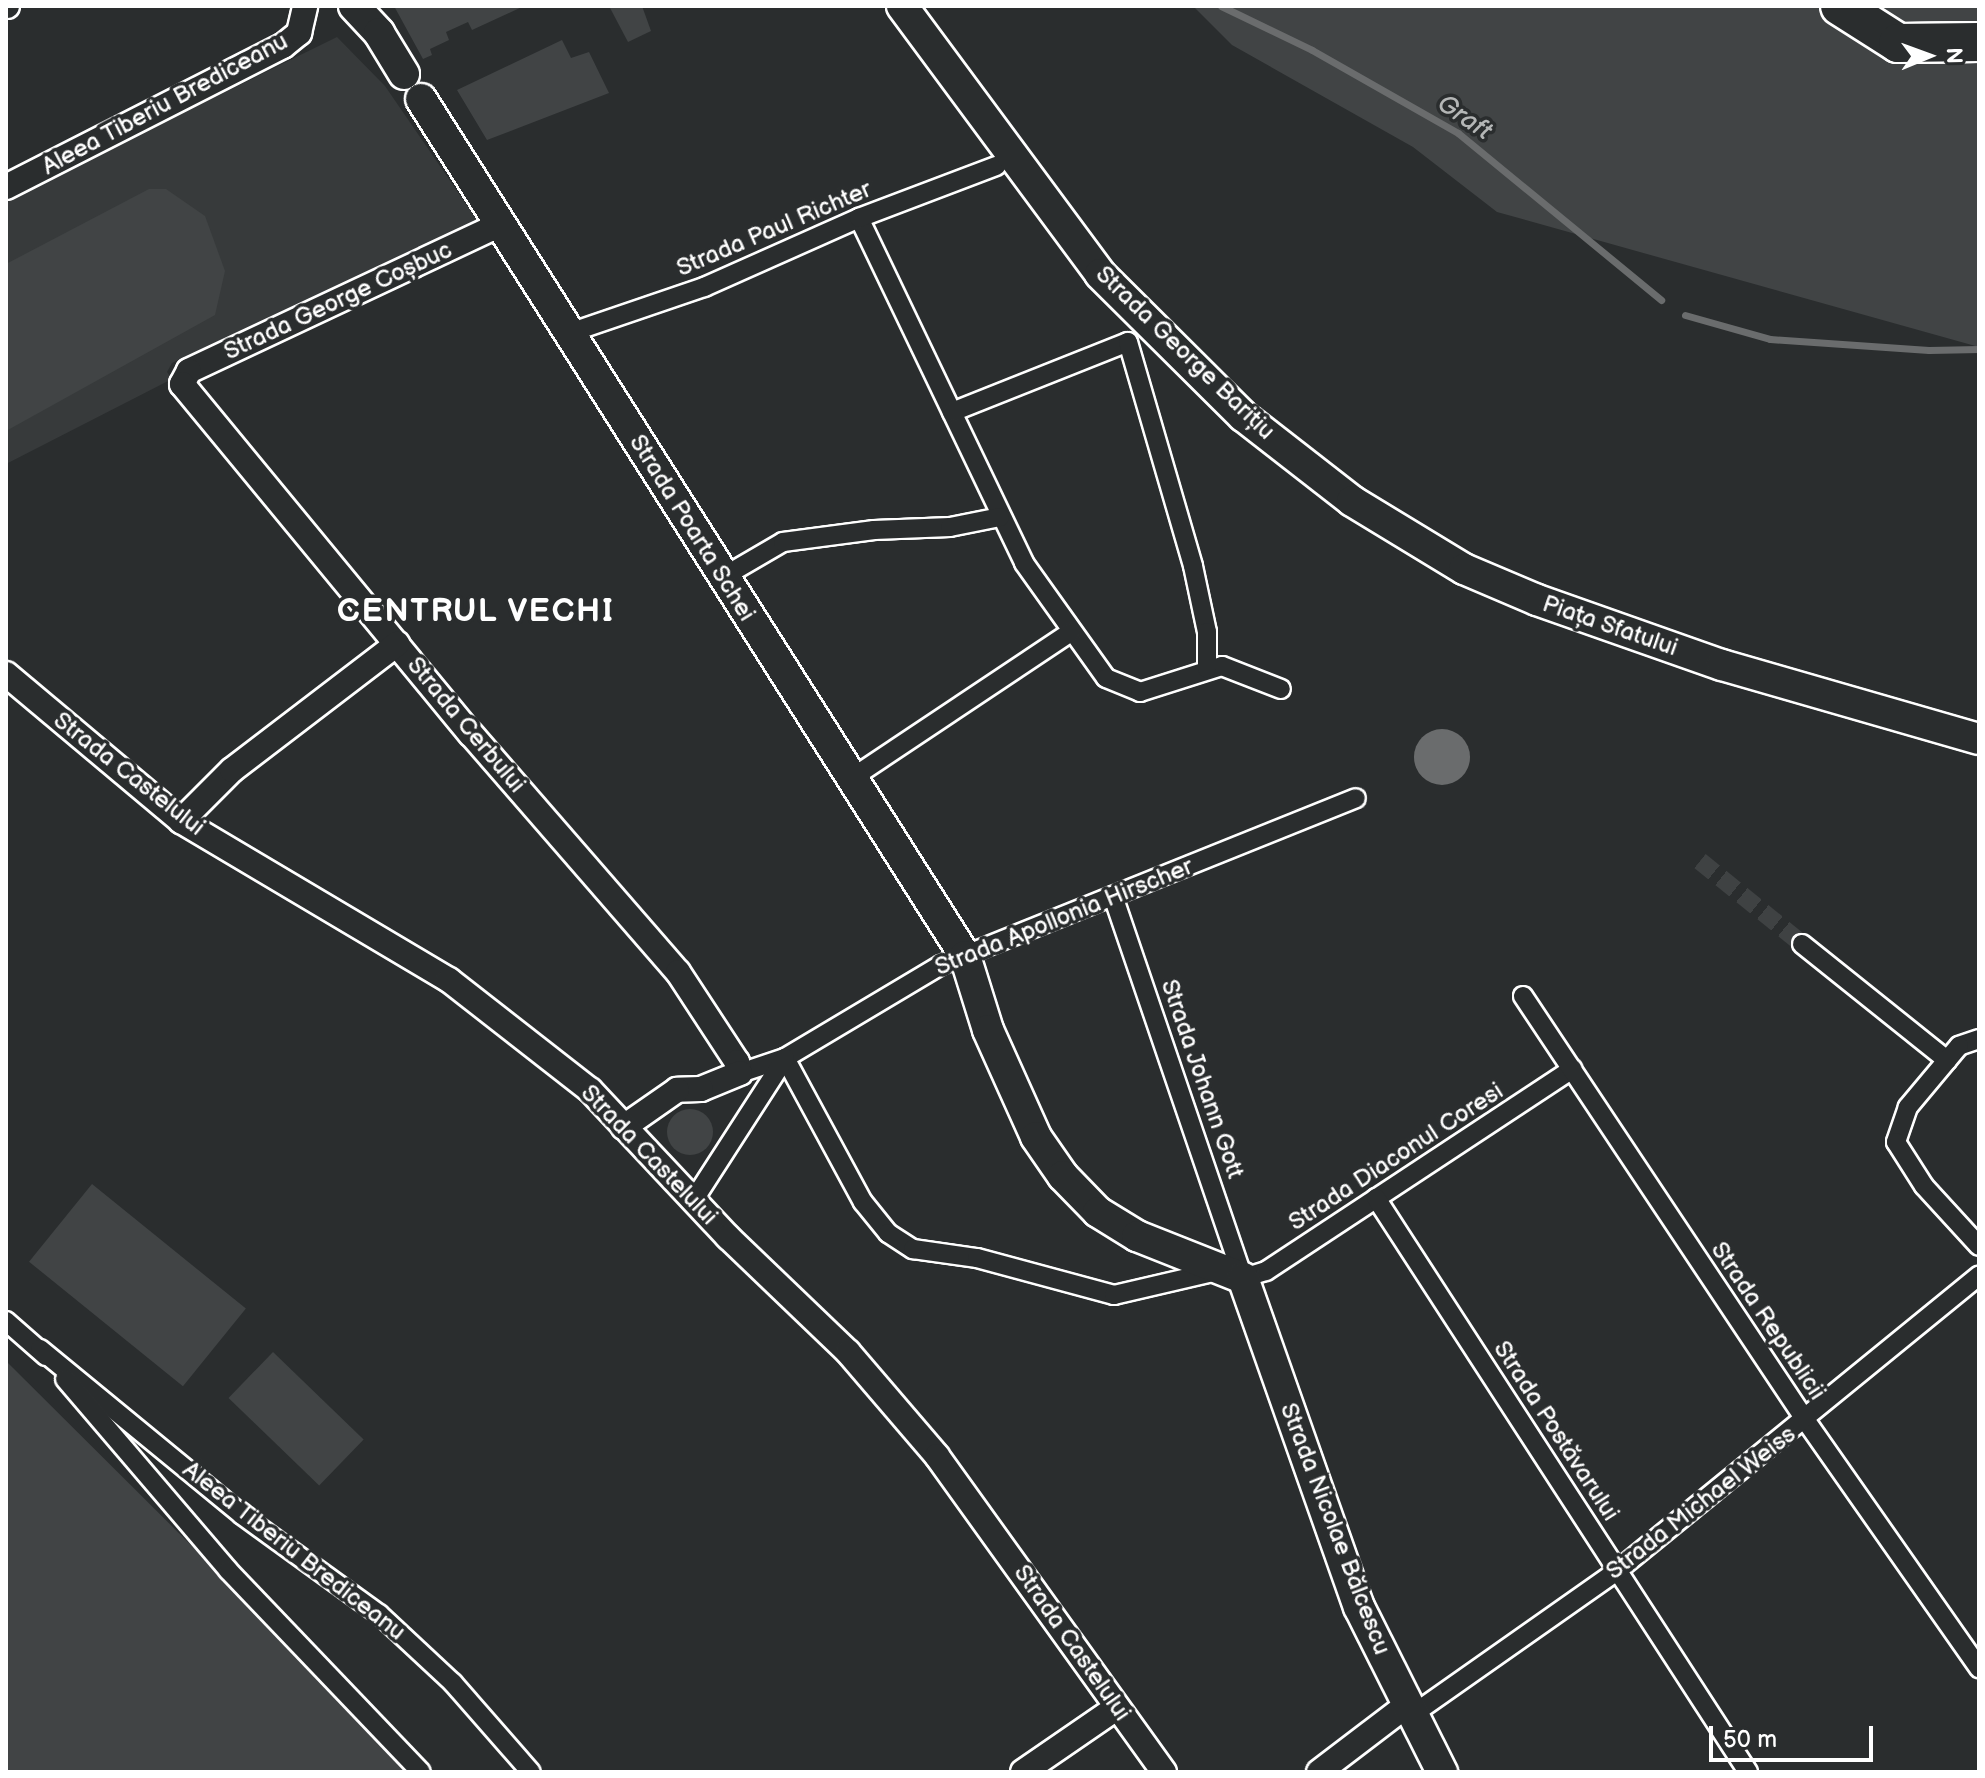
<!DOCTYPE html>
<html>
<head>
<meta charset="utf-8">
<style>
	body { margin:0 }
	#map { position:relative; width:1985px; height:1778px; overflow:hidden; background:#2a2d2e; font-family:"Balsamiq Sans",sans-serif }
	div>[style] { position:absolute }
	.built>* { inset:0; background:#373a3b }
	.green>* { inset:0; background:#414445; transform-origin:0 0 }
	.round { border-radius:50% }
	.water>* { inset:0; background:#6a6c6d }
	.stream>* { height:7px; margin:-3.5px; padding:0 3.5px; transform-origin:3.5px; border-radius:3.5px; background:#6a6c6d }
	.pedestrian-tunnel>* { height:18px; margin-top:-9px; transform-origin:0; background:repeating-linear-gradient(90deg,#3f4243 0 18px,transparent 0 27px) }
	.roads { filter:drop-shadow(2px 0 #fff) drop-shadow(-2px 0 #fff) drop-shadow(0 2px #fff) drop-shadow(0 -2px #fff) }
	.pedestrian>* { height:18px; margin:-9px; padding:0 9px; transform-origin:9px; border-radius:9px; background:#2a2d2e }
	.minor>* { height:24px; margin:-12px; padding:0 12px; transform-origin:12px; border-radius:12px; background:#2a2d2e }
	.tertiary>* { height:30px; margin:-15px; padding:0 15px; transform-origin:15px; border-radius:15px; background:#2a2d2e }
	.primary>* { height:38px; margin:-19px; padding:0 19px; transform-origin:19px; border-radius:19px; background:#2a2d2e }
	span { translate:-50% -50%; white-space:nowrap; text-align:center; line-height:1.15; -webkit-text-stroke:7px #2a2d2e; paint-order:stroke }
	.street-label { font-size:24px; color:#fff }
	.water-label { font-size:26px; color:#b4b6b6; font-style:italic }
	.district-label { font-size:32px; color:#fff; font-weight:700; letter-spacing:2px }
	.frame { position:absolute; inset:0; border:8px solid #fff; pointer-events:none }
	.north { position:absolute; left:1889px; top:16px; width:80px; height:80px; -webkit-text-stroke:6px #2a2d2e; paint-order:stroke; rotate:89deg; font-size:22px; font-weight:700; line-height:32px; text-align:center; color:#fff }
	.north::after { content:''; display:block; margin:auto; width:28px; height:36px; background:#fff; clip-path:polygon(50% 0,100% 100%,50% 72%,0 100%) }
	.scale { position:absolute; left:1709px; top:1726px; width:164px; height:36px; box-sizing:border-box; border:4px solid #fff; border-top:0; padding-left:10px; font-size:24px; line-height:28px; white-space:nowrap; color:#fff; -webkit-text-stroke:6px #2a2d2e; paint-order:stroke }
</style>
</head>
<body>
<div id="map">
	<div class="built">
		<div style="clip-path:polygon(337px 37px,385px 86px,477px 220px,172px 363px,167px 372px,172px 379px,6px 464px,6px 200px)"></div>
	</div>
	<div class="green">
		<div style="clip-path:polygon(394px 6px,524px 6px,472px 30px,468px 22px,446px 32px,449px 40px,430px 49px,432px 55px,423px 59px)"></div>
		<div style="clip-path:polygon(609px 6px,642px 6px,651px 31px,628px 42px)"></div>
		<div style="clip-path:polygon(1193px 6px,1979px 6px,1979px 347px,1497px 212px,1413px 147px,1232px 45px)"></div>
		<div style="clip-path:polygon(562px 40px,571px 58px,589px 52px,609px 93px,487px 140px,457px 90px)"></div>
		<div style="clip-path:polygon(149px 189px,166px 189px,205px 216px,225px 271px,215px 315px,6px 431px,6px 264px)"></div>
		<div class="round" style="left:667px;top:1109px;width:46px;height:46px"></div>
		<div style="left:92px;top:1184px;width:198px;height:100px;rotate:39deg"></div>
		<div style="left:273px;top:1352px;width:126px;height:64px;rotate:44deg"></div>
		<div style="clip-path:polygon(6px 1361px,419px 1772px,6px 1772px)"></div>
	</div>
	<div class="water">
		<div class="round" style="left:1414px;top:729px;width:56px;height:56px"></div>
	</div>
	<div class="stream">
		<div style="left:1221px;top:6px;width:101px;rotate:25.8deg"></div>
		<div style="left:1312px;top:50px;width:168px;rotate:29.6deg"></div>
		<div style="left:1458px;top:133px;width:263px;rotate:39.4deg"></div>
		<div style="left:1685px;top:315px;width:88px;rotate:15.8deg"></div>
		<div style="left:1770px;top:339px;width:159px;rotate:4deg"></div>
		<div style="left:1929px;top:350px;width:50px;rotate:-1.1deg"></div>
	</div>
	<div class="pedestrian-tunnel">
		<div style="left:1700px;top:861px;width:132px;rotate:39.1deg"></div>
	</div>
	<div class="roads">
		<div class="pedestrian">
			<div style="left:859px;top:218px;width:382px;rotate:64.4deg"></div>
			<div style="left:1024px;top:563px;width:141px;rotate:54.5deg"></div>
			<div style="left:1106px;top:678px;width:37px;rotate:22deg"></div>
			<div style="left:1140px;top:692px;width:86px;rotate:-17.6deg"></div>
			<div style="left:1222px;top:666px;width:63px;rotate:21.3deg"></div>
			<div style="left:569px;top:333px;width:143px;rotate:-18.8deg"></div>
			<div style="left:704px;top:287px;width:170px;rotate:-24deg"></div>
			<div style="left:859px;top:218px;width:147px;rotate:-20.8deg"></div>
			<div style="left:952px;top:412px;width:189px;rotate:-21.7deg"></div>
			<div style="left:1128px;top:342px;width:233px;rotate:73.8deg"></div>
			<div style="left:1193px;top:566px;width:67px;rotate:78deg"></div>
			<div style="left:1207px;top:632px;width:37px;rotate:90deg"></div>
			<div style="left:723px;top:577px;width:69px;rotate:-30.3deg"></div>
			<div style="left:783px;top:542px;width:92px;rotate:-7.5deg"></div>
			<div style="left:874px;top:530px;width:76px;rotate:-2.3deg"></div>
			<div style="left:950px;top:527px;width:51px;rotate:-11.3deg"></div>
			<div style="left:852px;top:778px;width:263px;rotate:-33.7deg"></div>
			<div style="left:1113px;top:896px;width:404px;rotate:71.2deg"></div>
			<div style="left:1243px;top:1278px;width:24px;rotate:-17deg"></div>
			<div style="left:1266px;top:1271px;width:367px;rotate:-33.4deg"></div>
			<div style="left:1802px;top:944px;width:186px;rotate:38.7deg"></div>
			<div style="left:1523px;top:996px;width:511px;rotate:56.34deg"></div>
			<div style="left:1806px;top:1421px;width:302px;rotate:55deg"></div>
			<div style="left:1979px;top:1039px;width:21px;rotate:161deg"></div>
			<div style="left:1959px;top:1046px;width:80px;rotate:129.9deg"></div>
			<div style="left:1908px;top:1107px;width:37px;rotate:109deg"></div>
			<div style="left:1896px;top:1142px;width:52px;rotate:57.5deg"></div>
			<div style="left:1924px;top:1186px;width:81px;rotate:47.5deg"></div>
			<div style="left:785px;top:1058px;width:164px;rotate:61.6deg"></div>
			<div style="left:863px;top:1202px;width:40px;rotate:51deg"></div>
			<div style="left:888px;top:1233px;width:30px;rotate:33deg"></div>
			<div style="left:913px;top:1249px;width:65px;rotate:8deg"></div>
			<div style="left:977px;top:1258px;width:142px;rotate:15.1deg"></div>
			<div style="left:1114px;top:1295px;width:106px;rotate:-13.1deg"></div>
			<div style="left:740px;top:1073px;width:47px;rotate:-18.4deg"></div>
			<div style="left:785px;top:1058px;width:182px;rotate:-30.8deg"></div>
			<div style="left:941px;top:965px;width:447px;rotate:-21.9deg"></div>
			<div style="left:1376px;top:1198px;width:684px;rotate:57.05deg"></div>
			<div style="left:693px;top:1201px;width:170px;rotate:-57.2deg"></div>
			<div style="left:6px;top:1321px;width:53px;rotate:41.2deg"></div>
			<div style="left:40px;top:1349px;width:261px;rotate:39.4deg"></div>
			<div style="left:242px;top:1515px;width:169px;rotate:35.9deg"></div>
			<div style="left:379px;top:1614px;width:101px;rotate:43deg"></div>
			<div style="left:453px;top:1683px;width:118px;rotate:48.8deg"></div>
			<div style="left:65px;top:1379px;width:251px;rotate:49.5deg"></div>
			<div style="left:228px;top:1570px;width:279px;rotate:46.3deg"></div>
			<div style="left:1412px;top:1715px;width:252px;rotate:-35.1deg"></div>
			<div style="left:1618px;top:1570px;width:466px;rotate:-39.2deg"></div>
		</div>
		<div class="minor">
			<div style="left:6px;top:6px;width:1px"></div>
			<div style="left:6px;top:187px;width:311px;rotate:-27deg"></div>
			<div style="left:283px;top:46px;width:21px;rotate:-39deg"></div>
			<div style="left:299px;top:33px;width:28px;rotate:-77deg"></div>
			<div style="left:501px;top:224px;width:345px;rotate:154.8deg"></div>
			<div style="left:189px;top:371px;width:15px;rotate:118deg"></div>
			<div style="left:182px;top:384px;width:454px;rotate:50.5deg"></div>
			<div style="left:471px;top:734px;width:315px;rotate:49deg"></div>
			<div style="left:678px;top:972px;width:108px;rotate:56.8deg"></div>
			<div style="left:737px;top:1062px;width:11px;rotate:75deg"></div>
			<div style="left:740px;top:1073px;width:42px;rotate:157.7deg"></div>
			<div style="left:701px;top:1089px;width:24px;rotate:178deg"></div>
			<div style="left:677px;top:1090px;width:65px;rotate:145.1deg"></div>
			<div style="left:6px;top:674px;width:229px;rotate:40deg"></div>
			<div style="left:181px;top:821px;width:312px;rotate:30.7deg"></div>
			<div style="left:449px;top:980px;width:179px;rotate:38deg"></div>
			<div style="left:590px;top:1090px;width:202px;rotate:46.8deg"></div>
			<div style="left:728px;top:1237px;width:166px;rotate:43.8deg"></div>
			<div style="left:848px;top:1352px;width:137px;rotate:49.4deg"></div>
			<div style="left:937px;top:1456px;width:389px;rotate:54.3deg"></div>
			<div style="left:181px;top:821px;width:72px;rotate:-45deg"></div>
			<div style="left:232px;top:770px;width:208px;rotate:-37.4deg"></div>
			<div style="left:1023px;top:1772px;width:113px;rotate:-34.5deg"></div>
			<div style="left:1319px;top:1772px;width:111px;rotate:-37.3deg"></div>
		</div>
		<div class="tertiary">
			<div style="left:354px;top:6px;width:37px;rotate:47deg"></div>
			<div style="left:379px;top:33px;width:48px;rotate:58.6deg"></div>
			<div style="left:902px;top:6px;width:333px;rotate:53.5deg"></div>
			<div style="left:1100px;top:274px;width:202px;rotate:44.8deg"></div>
			<div style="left:1243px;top:416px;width:138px;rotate:37.9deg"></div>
			<div style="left:1352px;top:501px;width:131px;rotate:31.3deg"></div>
			<div style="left:1464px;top:569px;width:79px;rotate:23deg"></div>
			<div style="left:1537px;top:600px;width:196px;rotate:19.4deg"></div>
			<div style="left:1722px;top:665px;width:267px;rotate:16.1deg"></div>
			<div style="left:421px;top:99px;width:1015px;rotate:57.59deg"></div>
			<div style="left:965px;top:956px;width:77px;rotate:72.7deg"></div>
			<div style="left:988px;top:1030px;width:117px;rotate:65.8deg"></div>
			<div style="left:1036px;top:1137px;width:47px;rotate:55.3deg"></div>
			<div style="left:1063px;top:1176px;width:50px;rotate:45.8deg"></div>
			<div style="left:1098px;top:1212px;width:46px;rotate:31.6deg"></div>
			<div style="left:1137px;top:1236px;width:114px;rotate:21.6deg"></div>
			<div style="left:1243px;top:1278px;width:349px;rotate:70.6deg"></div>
			<div style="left:1359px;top:1607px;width:185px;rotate:63.3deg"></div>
		</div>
		<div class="primary">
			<div style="left:1840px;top:6px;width:69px;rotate:32.5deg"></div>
			<div style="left:1898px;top:43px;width:81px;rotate:-0.7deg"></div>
		</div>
	</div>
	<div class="street-label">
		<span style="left:165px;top:104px;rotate:-28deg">Aleea Tiberiu Brediceanu</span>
		<span style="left:774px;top:229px;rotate:-23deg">Strada Paul Richter</span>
		<span style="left:338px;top:301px;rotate:-25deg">Strada George Coșbuc</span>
		<span style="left:1185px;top:353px;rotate:44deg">Strada George Barițiu</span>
		<span style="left:692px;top:528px;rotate:58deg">Strada Poarta Schei</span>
		<span style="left:1610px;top:626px;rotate:19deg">Piața Sfatului</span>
		<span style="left:466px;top:725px;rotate:50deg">Strada Cerbului</span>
		<span style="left:129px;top:774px;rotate:38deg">Strada Castelului</span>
		<span style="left:1064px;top:917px;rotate:-22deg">Strada Apollonia Hirscher</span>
		<span style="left:1202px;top:1079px;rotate:71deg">Strada Johann Gott</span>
		<span style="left:649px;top:1155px;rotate:46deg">Strada Castelului</span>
		<span style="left:1396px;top:1157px;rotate:-33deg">Strada Diaconul Coresi</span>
		<span style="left:1768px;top:1321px;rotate:56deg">Strada Republicii</span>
		<span style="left:1556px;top:1431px;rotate:57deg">Strada Postăvarului</span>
		<span style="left:1701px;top:1503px;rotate:-38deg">Strada Michael Weiss</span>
		<span style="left:1335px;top:1529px;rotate:69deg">Strada Nicolae Bălcescu</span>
		<span style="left:294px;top:1551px;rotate:38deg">Aleea Tiberiu Brediceanu</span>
		<span style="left:1072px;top:1643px;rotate:55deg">Strada Castelului</span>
	</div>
	<div class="water-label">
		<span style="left:1464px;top:118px;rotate:34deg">Graft</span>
	</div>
	<div class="district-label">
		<span style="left:476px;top:612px">CENTRUL VECHI</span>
	</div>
	<div class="frame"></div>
	<div class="north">N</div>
	<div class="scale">50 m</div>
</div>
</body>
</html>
